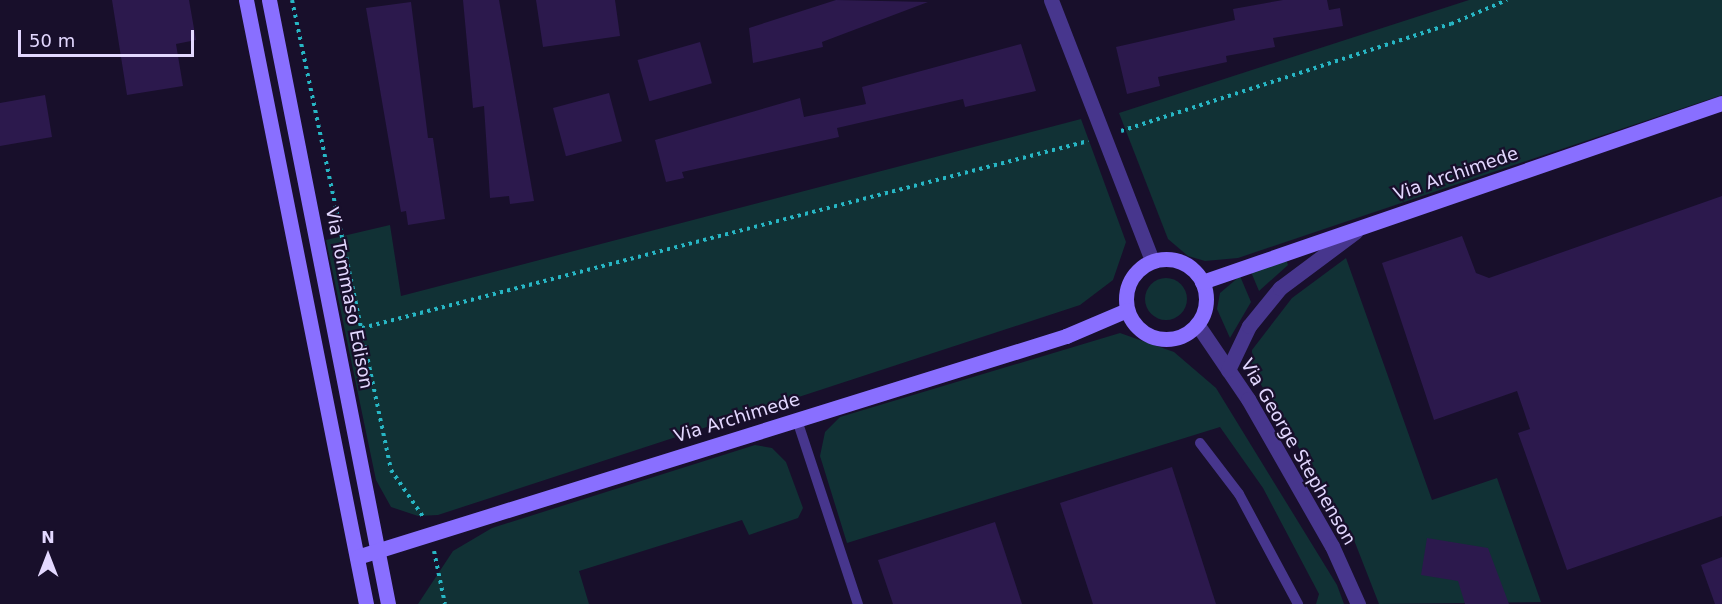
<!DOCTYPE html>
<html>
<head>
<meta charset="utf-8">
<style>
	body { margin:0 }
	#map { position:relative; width:1722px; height:604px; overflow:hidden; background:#180f2b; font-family:"DejaVu Sans",sans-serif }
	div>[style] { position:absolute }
	.green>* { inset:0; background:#113135 }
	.round { border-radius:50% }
	.building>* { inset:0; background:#2c194d; transform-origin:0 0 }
	.path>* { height:4px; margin-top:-2px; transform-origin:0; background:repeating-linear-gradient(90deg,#27b6c4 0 3px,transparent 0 7.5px) }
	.lane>* { height:10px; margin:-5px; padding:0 5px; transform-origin:5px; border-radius:5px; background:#47368d }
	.street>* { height:15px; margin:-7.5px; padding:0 7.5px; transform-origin:7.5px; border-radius:7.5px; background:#47368d }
	.secondary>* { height:15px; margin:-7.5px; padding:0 7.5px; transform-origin:7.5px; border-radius:7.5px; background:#896fff }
	.secondary>.ring { margin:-7.5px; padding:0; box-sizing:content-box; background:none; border:15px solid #896fff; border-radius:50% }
	span { translate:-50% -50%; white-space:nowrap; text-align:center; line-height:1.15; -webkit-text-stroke:4.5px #180f2b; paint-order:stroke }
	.street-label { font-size:18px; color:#e3d8ff }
	.north { position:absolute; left:18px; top:526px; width:60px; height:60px; -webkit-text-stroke:4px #180f2b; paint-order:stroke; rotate:0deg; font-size:16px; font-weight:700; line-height:24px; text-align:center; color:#e3d8ff }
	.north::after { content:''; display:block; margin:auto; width:21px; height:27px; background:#e3d8ff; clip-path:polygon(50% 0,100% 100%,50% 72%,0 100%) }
	.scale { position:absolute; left:18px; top:30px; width:176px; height:27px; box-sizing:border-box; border:3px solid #e3d8ff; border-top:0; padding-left:8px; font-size:18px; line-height:21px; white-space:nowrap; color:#e3d8ff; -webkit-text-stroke:4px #180f2b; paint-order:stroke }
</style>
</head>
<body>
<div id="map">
	<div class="green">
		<div style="clip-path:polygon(1469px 0,1722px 0,1722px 95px,1238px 258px,1205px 261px,1188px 256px,1168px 239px,1119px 113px)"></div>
		<div style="clip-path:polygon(1081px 119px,1126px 242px,1113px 280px,1080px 305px,438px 515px,418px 516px,391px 507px,376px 480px,326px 240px,390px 225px,401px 296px)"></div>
		<div style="clip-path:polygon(1346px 258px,1432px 500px,1497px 478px,1541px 602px,1379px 604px,1354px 540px,1251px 368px,1252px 350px,1292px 298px)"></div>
		<div style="clip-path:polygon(1286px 259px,1288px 265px,1259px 291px,1251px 272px)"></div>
		<div style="clip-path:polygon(1240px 276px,1251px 302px,1230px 338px,1217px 309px,1220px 293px)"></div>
		<div class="round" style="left:1145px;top:278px;width:42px;height:42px"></div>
		<div style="clip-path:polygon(1120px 333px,1174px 352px,1216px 388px,1337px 585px,1344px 604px,1316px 604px,1319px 594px,1263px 488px,1220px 427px,847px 543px,820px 456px,825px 432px,840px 417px)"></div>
		<div style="clip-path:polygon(755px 445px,772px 448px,786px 462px,803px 508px,798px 518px,749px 535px,742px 520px,579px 571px,589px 604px,418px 604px,453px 551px,492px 528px)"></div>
	</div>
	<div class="building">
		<div style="clip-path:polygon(112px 0,189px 0,196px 40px,176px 44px,183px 86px,127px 95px)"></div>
		<div style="clip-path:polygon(463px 0,499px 0,534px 201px,510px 204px,509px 196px,490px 198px,484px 106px,473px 108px)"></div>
		<div style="clip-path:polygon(536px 0,615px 0,620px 36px,543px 47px)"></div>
		<div style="clip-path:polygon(836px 0,928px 2px,822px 42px,823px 47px,753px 63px,749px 28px)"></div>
		<div style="clip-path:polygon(1283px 0,1327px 0,1329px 10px,1340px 8px,1343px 26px,1273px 38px,1275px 47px,1226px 56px,1227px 62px,1158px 77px,1160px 86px,1127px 94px,1116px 47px,1235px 20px,1233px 9px)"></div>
		<div style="clip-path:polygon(411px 2px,428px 138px,433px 138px,445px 219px,408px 225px,406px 211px,401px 212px,366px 8px)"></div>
		<div style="left:700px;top:42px;width:43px;height:65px;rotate:74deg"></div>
		<div style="clip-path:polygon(1021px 44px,1036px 91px,965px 107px,963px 99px,837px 128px,839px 137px,682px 172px,684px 178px,666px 182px,655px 140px,800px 98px,804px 117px,866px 104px,862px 87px)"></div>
		<div style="left:609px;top:93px;width:50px;height:58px;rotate:75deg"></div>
		<div style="clip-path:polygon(45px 95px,52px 137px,0 146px,0 103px)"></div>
		<div style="clip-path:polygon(1722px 196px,1722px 516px,1567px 570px,1518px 433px,1530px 429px,1517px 391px,1434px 420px,1382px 263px,1462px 236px,1476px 273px,1489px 278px)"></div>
		<div style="clip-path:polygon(1172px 467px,1216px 604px,1093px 604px,1060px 503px)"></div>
		<div style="clip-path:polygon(995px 522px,1022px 604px,893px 604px,878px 560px)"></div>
		<div style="clip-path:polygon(1427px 538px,1488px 548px,1509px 604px,1465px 604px,1458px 581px,1421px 575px)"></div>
		<div style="clip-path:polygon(1722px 557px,1722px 604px,1715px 604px,1701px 565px)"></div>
	</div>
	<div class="path">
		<div style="left:292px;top:0;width:480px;rotate:78.1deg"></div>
		<div style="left:391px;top:470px;width:58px;rotate:55.5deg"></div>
		<div style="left:1121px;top:131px;width:347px;rotate:-18deg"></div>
		<div style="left:1451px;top:24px;width:61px;rotate:-23.2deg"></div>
		<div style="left:362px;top:328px;width:750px;rotate:-14.44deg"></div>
		<div style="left:434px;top:551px;width:54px;rotate:78.3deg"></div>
	</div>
	<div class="lane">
		<div style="left:797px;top:420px;width:194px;rotate:71.7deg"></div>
		<div style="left:1200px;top:443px;width:64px;rotate:52.6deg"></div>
		<div style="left:1239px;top:494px;width:125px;rotate:61.8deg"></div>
	</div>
	<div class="street">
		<div style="left:1051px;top:0;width:280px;rotate:68.8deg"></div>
		<div style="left:1197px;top:324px;width:91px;rotate:55.8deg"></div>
		<div style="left:1248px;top:399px;width:169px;rotate:60.3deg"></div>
		<div style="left:1332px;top:546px;width:64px;rotate:65.9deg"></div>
		<div style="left:1228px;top:370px;width:49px;rotate:-64.5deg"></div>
		<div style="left:1249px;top:326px;width:49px;rotate:-50.8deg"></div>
		<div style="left:1280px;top:288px;width:94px;rotate:-36.7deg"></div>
	</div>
	<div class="secondary">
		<div style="left:246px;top:0;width:616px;rotate:78.76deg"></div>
		<div style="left:269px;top:0;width:616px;rotate:78.85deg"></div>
		<div class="ring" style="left:1126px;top:259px;width:65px;height:65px"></div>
		<div style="left:1202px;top:282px;width:550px;rotate:-19deg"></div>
		<div style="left:357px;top:557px;width:743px;rotate:-17.31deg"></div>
		<div style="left:1066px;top:336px;width:66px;rotate:-23.1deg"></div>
	</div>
	<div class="street-label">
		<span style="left:1456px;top:174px;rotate:-19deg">Via Archimede</span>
		<span style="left:349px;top:298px;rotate:79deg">Via Tommaso Edison</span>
		<span style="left:737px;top:418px;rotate:-17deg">Via Archimede</span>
		<span style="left:1298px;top:452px;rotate:60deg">Via George Stephenson</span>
	</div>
	<div class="north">N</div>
	<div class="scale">50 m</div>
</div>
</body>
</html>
